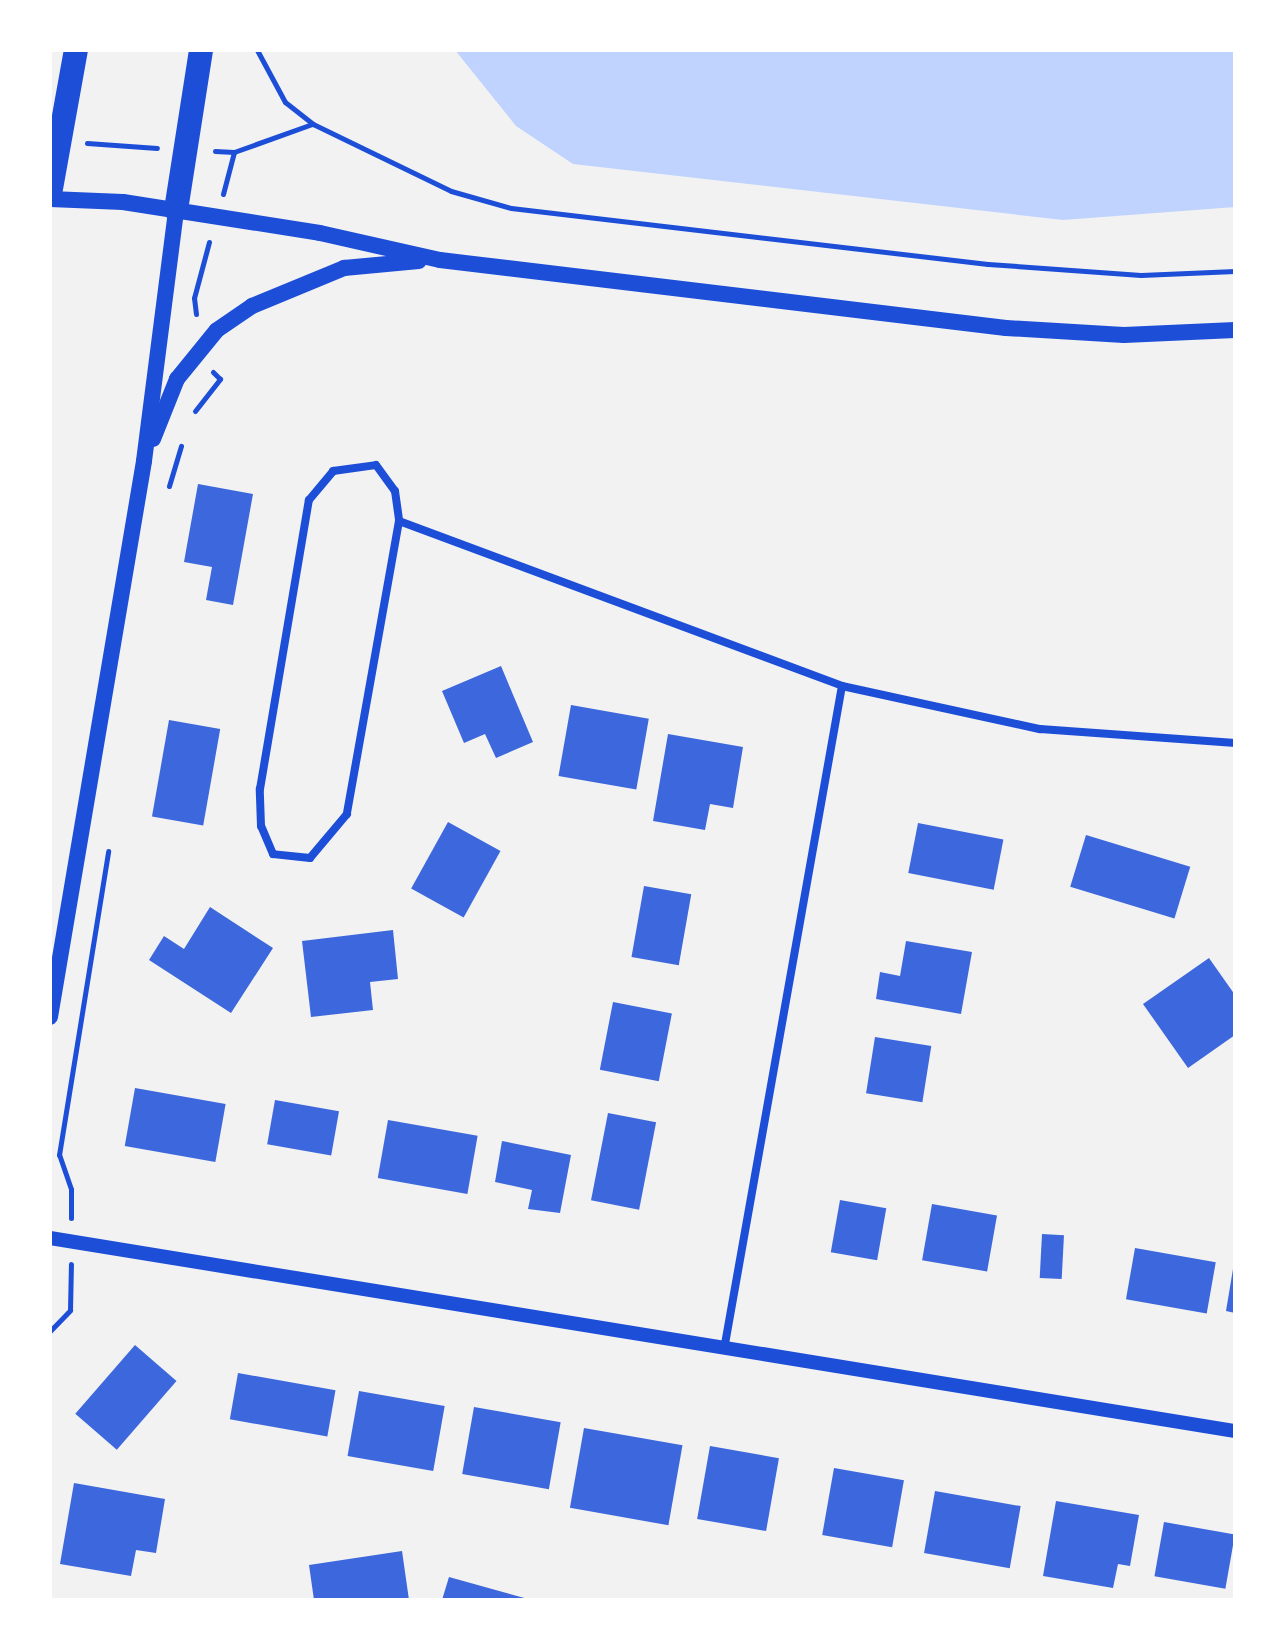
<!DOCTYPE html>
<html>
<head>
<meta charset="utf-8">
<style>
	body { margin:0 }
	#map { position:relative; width:1285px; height:1650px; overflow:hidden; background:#f2f2f2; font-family:Manrope,sans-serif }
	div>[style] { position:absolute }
	.water>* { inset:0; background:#bfd3fe }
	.building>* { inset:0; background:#3d67dc; transform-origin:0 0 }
	.path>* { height:5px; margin:-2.5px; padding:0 2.5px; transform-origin:2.5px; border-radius:2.5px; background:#1d4ed8 }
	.minor>* { height:8px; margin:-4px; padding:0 4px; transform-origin:4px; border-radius:4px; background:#1d4ed8 }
	.tertiary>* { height:14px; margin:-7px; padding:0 7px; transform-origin:7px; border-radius:7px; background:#1d4ed8 }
	.secondary>* { height:16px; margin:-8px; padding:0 8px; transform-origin:8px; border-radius:8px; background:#1d4ed8 }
	.motorway>* { height:24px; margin:-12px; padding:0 12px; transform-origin:12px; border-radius:12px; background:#1d4ed8 }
	span { translate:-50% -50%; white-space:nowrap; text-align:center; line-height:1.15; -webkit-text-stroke:6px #fff; paint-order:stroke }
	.frame { position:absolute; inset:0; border:52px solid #fff; pointer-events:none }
</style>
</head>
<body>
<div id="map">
	<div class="water">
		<div style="clip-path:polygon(455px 50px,1235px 50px,1235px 207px,1063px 220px,573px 164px,516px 126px)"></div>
	</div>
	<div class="building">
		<div style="clip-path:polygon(198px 484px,253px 494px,233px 605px,206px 600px,212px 567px,184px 562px)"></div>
		<div style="clip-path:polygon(501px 666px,533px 742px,496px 758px,485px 734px,464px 743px,442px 691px)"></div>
		<div style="left:571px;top:705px;width:79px;height:72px;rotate:10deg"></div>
		<div style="left:169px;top:720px;width:52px;height:98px;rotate:10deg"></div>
		<div style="clip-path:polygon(668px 734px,743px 747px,733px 808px,710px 804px,705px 830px,653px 821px)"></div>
		<div style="left:448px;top:822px;width:60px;height:76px;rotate:29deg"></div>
		<div style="left:918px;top:823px;width:87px;height:51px;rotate:11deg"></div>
		<div style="left:1086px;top:835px;width:109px;height:54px;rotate:17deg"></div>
		<div style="left:644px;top:886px;width:48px;height:72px;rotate:10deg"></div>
		<div style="clip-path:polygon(210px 907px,273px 948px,231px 1013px,149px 960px,164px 936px,184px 949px)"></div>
		<div style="clip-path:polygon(393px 930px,398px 979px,370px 982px,373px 1010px,311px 1017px,302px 941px)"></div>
		<div style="clip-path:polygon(906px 941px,972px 952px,961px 1014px,876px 999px,880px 972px,900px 976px)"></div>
		<div style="clip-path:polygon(1209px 958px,1235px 995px,1235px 1035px,1188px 1068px,1143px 1004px)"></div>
		<div style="left:613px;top:1002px;width:60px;height:69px;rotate:11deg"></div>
		<div style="left:875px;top:1037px;width:57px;height:57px;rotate:9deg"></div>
		<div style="left:135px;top:1088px;width:92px;height:59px;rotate:10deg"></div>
		<div style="left:275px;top:1100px;width:65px;height:45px;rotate:10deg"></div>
		<div style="left:608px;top:1113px;width:49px;height:89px;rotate:11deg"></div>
		<div style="left:388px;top:1120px;width:91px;height:59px;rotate:10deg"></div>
		<div style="clip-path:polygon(502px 1141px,571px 1155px,560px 1213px,528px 1209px,532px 1190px,495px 1182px)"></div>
		<div style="left:840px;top:1200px;width:47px;height:53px;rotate:10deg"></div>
		<div style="left:932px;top:1204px;width:66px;height:57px;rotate:10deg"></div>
		<div style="left:1042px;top:1234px;width:22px;height:44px;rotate:3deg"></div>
		<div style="left:1135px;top:1248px;width:82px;height:52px;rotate:10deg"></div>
		<div style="clip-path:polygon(1233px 1269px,1235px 1269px,1235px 1313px,1226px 1311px)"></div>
		<div style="left:135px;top:1345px;width:55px;height:91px;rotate:41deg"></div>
		<div style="left:238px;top:1373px;width:99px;height:47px;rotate:10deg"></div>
		<div style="left:359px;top:1391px;width:87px;height:66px;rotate:10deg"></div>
		<div style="left:474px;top:1407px;width:88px;height:68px;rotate:10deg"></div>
		<div style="left:584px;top:1428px;width:100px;height:81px;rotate:10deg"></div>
		<div style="left:710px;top:1446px;width:70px;height:74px;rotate:10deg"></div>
		<div style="left:834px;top:1468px;width:71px;height:68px;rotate:10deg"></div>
		<div style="clip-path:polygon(74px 1483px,165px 1499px,156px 1553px,136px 1550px,131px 1576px,60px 1564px)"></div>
		<div style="left:935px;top:1491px;width:87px;height:63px;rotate:10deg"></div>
		<div style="clip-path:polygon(1056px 1501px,1139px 1515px,1130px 1566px,1118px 1564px,1113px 1588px,1043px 1576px)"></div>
		<div style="left:1164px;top:1522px;width:72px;height:55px;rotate:10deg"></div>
		<div style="clip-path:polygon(402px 1551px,409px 1600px,314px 1600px,309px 1565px)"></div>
		<div style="clip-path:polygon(449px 1577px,528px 1599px,528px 1600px,442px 1600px)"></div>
	</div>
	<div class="path">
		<div style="left:257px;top:50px;width:59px;rotate:61.7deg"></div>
		<div style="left:285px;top:102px;width:36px;rotate:38deg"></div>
		<div style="left:313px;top:124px;width:153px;rotate:25.9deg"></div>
		<div style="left:451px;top:191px;width:62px;rotate:15.8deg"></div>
		<div style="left:511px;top:208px;width:480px;rotate:6.7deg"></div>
		<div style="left:988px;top:264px;width:153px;rotate:4.1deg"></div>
		<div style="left:1141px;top:275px;width:94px;rotate:-2.4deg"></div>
		<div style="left:87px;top:143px;width:70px;rotate:4.1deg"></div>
		<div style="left:215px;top:151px;width:19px;rotate:3deg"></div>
		<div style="left:234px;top:152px;width:83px;rotate:-19.7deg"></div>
		<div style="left:223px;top:194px;width:43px;rotate:-75.3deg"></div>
		<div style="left:196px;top:314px;width:16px;rotate:-97deg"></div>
		<div style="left:194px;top:298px;width:58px;rotate:-75deg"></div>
		<div style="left:195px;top:411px;width:41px;rotate:-52deg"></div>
		<div style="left:220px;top:379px;width:10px;rotate:-135deg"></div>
		<div style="left:169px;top:486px;width:42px;rotate:-73.3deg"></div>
		<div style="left:71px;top:1218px;width:29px;rotate:-90deg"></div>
		<div style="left:71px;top:1189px;width:36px;rotate:-109deg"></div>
		<div style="left:59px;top:1155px;width:308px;rotate:-80.8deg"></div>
		<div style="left:50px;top:1331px;width:29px;rotate:-46deg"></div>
		<div style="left:70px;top:1310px;width:46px;rotate:-88.8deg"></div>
	</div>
	<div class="minor">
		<div style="left:376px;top:465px;width:32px;rotate:54deg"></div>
		<div style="left:395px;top:491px;width:30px;rotate:82deg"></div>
		<div style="left:399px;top:521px;width:298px;rotate:100.1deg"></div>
		<div style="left:347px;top:814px;width:57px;rotate:130.1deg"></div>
		<div style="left:310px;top:858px;width:37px;rotate:-174deg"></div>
		<div style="left:273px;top:854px;width:30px;rotate:-113deg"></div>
		<div style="left:261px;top:826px;width:37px;rotate:-92deg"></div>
		<div style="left:260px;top:789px;width:293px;rotate:-80.4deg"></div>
		<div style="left:309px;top:500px;width:38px;rotate:-50deg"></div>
		<div style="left:333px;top:471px;width:43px;rotate:-7.9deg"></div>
		<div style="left:399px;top:521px;width:473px;rotate:20.4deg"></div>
		<div style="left:842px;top:686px;width:203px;rotate:12.3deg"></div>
		<div style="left:1040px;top:729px;width:196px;rotate:4.1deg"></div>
		<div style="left:725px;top:1344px;width:668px;rotate:-79.92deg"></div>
	</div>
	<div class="tertiary">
		<div style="left:50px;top:1238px;width:1201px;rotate:9.25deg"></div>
	</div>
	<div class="secondary">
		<div style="left:50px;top:199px;width:73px;rotate:2.4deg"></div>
		<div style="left:123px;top:202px;width:199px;rotate:8.9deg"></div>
		<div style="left:320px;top:233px;width:123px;rotate:12.7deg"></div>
		<div style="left:440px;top:260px;width:570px;rotate:6.85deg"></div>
		<div style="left:1006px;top:328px;width:118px;rotate:3.4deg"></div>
		<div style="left:1124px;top:335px;width:111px;rotate:-2.6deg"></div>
		<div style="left:153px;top:439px;width:65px;rotate:-68.2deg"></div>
		<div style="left:177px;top:379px;width:63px;rotate:-50.8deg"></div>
		<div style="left:217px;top:330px;width:42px;rotate:-34.4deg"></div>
		<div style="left:252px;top:306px;width:100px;rotate:-22.4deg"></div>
		<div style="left:344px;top:268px;width:75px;rotate:-5.3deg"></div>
		<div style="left:50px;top:1017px;width:564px;rotate:-80.4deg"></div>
		<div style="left:144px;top:461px;width:253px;rotate:-82.7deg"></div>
	</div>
	<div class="motorway">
		<div style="left:50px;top:194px;width:146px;rotate:-79.8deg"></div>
		<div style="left:176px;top:210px;width:162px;rotate:-81.1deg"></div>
	</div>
	<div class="frame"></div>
</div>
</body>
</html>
